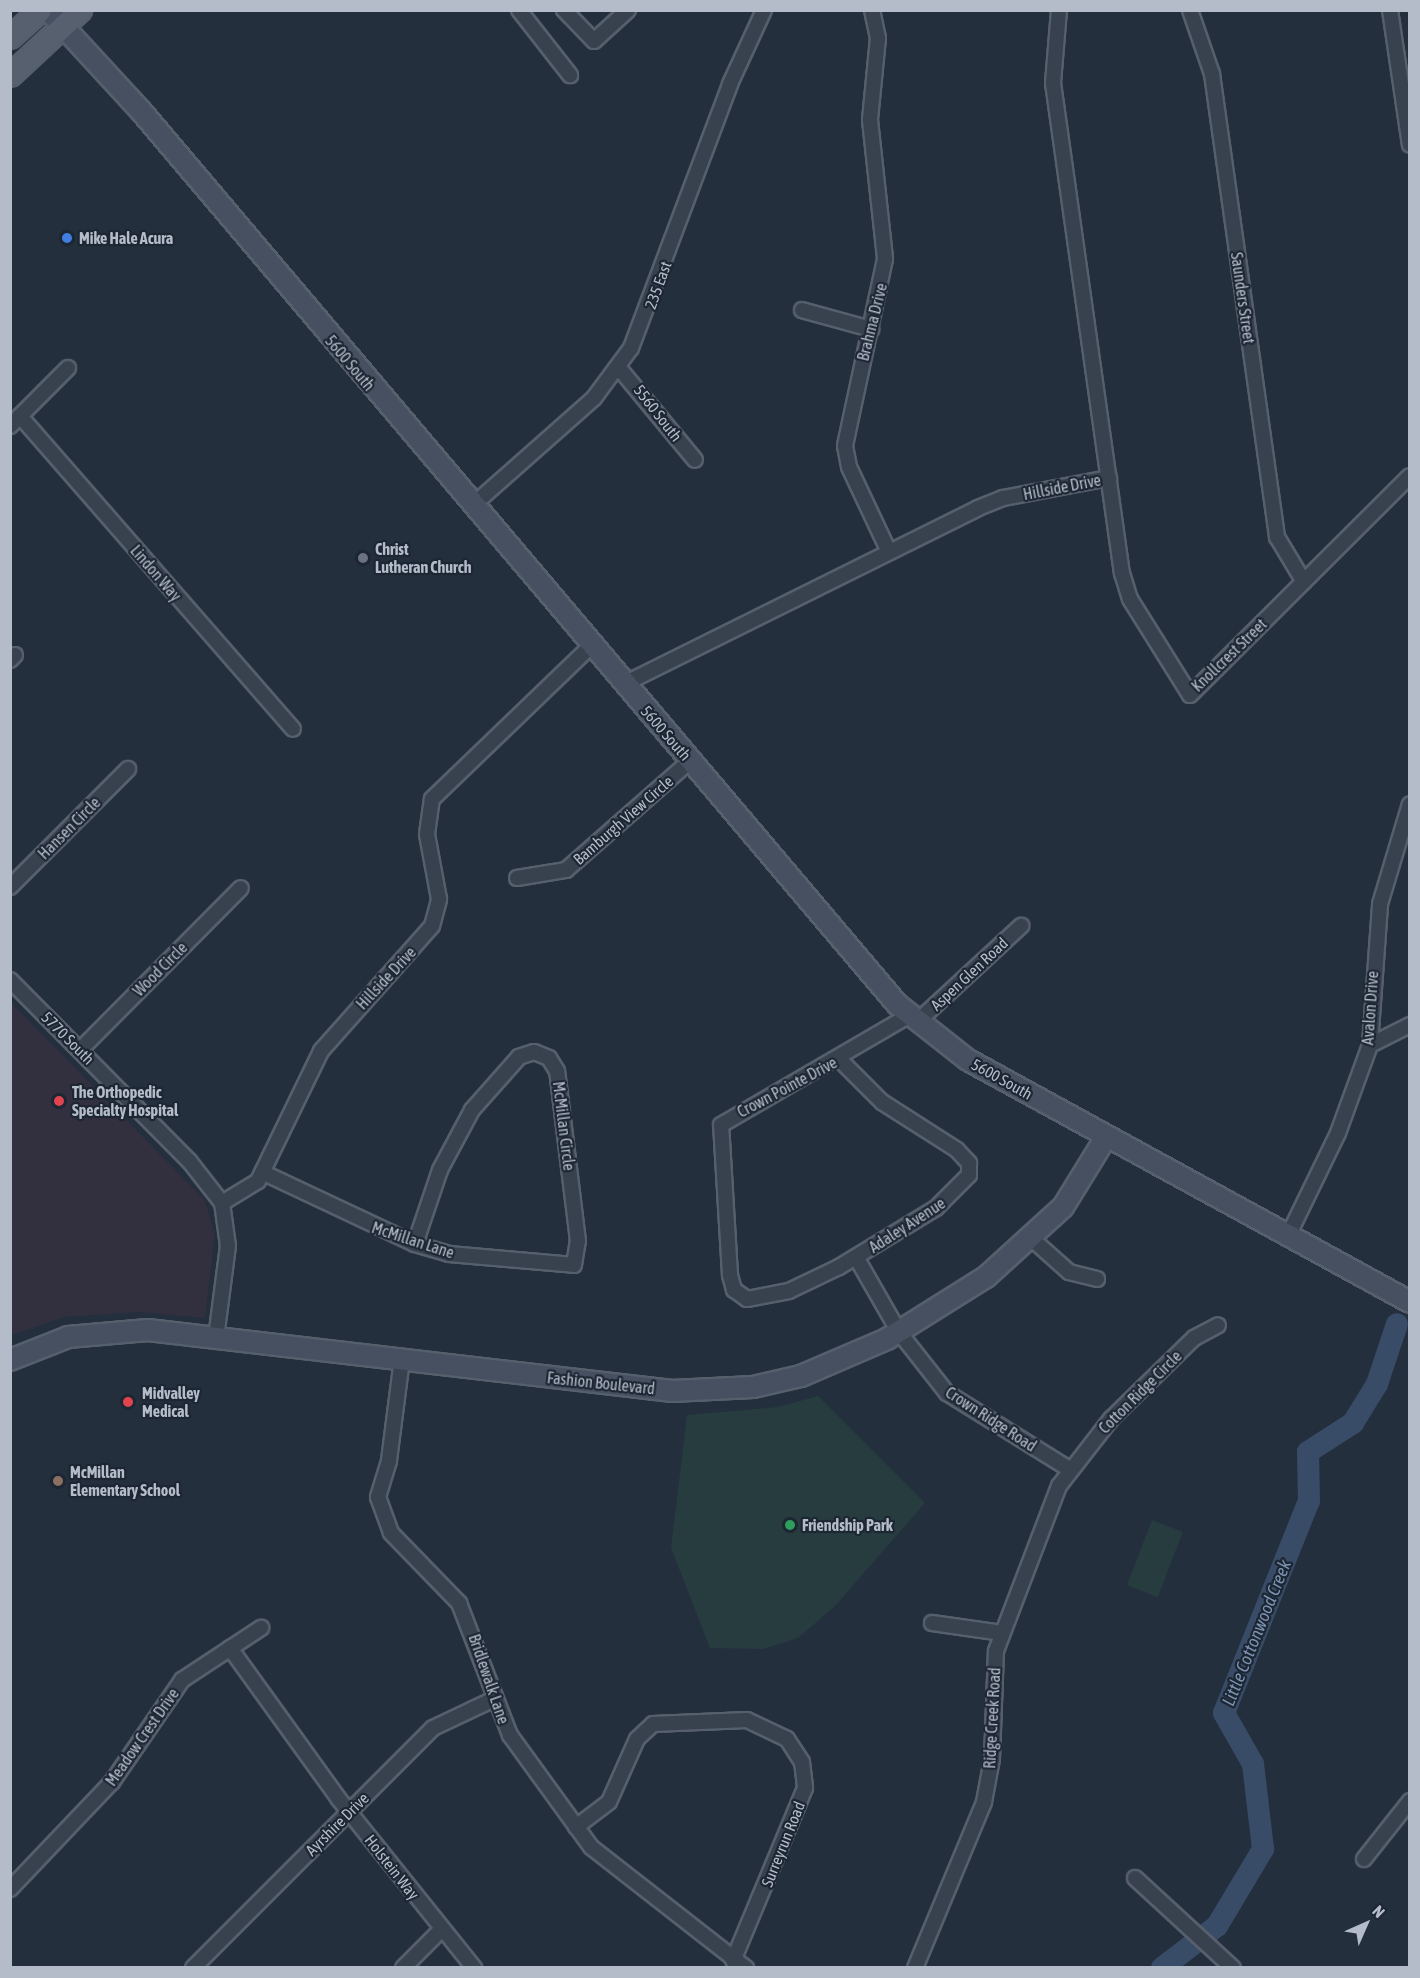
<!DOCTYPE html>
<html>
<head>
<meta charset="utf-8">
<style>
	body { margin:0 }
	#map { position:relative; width:1420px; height:1978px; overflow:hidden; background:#242f3e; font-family:"Asap Condensed",sans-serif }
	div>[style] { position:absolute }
	.medical>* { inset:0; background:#32303f }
	.green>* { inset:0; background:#263c3f; transform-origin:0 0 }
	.river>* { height:22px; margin:-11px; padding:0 11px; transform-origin:11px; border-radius:11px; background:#394c67 }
	.roads { filter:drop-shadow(2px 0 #565f6c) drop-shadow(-2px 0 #565f6c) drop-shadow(0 2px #565f6c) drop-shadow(0 -2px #565f6c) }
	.street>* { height:14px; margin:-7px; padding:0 7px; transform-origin:7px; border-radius:7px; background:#38414e }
	.secondary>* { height:20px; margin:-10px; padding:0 10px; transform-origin:10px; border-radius:10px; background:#465061 }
	.primary>* { height:21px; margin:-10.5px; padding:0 10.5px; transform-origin:10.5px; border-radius:10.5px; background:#56606e }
	.dots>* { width:16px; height:16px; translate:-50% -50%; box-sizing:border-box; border:3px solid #1d2633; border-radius:50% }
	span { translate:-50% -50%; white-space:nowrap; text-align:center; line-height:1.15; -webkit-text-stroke:4.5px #1d2633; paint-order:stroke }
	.poi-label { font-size:16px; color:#b4bcc9; font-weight:700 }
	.left { translate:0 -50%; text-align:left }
	.street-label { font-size:16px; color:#b4bcc9 }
	.water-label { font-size:18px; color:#7c92b1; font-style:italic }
	.frame { position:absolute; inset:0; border:12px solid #b4bcc9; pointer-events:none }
	.north { position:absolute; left:1336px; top:1894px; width:60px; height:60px; -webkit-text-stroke:4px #1d2633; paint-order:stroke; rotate:45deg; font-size:16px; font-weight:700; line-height:24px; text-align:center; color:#b4bcc9 }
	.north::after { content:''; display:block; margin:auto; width:21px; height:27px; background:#b4bcc9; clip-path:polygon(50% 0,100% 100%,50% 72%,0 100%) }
</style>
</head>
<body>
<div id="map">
	<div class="medical">
		<div style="clip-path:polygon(11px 1003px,204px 1199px,215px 1233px,205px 1318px,140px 1312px,64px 1317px,11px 1335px)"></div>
	</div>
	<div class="green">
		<div style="clip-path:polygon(818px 1396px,925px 1503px,835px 1606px,798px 1638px,763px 1649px,710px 1648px,671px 1548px,687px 1415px,778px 1407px)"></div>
		<div style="left:1152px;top:1520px;width:33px;height:70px;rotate:21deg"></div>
	</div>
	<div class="river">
		<div style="left:1162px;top:1968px;width:69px;rotate:-37.4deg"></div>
		<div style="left:1217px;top:1926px;width:90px;rotate:-59.1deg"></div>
		<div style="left:1263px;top:1849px;width:86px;rotate:-96.7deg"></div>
		<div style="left:1253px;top:1764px;width:59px;rotate:-119.6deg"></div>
		<div style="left:1224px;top:1713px;width:228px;rotate:-68.2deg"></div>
		<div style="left:1309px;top:1501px;width:49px;rotate:-91.2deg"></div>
		<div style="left:1308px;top:1452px;width:54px;rotate:-32.8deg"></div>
		<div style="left:1353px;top:1423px;width:46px;rotate:-58.4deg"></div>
		<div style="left:1377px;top:1384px;width:63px;rotate:-71.6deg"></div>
	</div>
	<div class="roads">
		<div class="street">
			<div style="left:519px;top:10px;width:83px;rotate:51.9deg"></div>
			<div style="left:564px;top:10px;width:43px;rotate:45.9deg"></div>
			<div style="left:594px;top:41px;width:46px;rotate:-42.4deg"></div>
			<div style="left:872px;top:10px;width:29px;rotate:78deg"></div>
			<div style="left:878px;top:38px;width:82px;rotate:95.6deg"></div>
			<div style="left:870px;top:120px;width:140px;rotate:83.8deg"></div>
			<div style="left:885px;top:259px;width:191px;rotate:102.1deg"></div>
			<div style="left:845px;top:446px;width:21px;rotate:79deg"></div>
			<div style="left:849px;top:467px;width:94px;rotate:64.8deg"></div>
			<div style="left:1059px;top:10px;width:73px;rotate:94.7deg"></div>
			<div style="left:1053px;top:83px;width:495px;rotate:82deg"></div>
			<div style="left:1122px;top:573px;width:27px;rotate:73deg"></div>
			<div style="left:1130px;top:599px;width:113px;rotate:58deg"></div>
			<div style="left:1190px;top:695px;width:310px;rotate:-44.9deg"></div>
			<div style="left:1190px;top:10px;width:68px;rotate:71deg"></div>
			<div style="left:1212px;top:74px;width:468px;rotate:82deg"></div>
			<div style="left:1277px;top:537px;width:52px;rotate:59deg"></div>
			<div style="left:1390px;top:10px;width:136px;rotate:81.6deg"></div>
			<div style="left:802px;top:310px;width:72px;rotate:15.4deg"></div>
			<div style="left:619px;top:368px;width:119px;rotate:50.4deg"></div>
			<div style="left:20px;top:416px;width:415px;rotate:48.9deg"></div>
			<div style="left:10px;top:426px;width:82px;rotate:-45deg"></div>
			<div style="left:472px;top:506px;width:163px;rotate:-41.5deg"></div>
			<div style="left:594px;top:398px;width:62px;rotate:-53.5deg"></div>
			<div style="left:631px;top:348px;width:282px;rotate:-69.4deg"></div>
			<div style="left:730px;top:84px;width:81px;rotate:-65.3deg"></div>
			<div style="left:10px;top:660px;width:7px;rotate:-45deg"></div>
			<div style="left:624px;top:684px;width:395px;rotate:-26.4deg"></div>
			<div style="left:978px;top:508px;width:27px;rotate:-22deg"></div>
			<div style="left:1003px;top:498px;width:108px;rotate:-10.7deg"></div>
			<div style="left:517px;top:878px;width:50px;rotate:-9.3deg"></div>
			<div style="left:566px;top:870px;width:165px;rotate:-41.3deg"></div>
			<div style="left:10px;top:887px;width:167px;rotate:-45deg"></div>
			<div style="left:10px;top:980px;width:256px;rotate:45.3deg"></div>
			<div style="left:190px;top:1162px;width:52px;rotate:52deg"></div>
			<div style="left:917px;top:1022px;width:142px;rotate:-42.7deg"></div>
			<div style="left:1370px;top:1045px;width:45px;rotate:-26.6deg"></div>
			<div style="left:80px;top:1050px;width:228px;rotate:-45.2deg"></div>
			<div style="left:839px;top:1059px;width:61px;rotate:45deg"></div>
			<div style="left:882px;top:1102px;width:89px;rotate:32.6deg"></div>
			<div style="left:957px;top:1150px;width:18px;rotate:47deg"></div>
			<div style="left:969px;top:1163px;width:12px;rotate:90deg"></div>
			<div style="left:969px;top:1175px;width:47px;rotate:135deg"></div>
			<div style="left:936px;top:1208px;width:114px;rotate:148.7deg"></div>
			<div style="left:839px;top:1267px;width:55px;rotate:154.4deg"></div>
			<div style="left:789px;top:1291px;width:43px;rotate:169.2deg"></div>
			<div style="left:747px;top:1299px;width:16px;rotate:-145deg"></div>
			<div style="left:734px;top:1290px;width:16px;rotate:-105deg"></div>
			<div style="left:730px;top:1275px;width:150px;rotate:-93.4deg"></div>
			<div style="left:721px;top:1125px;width:219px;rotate:-30.2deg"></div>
			<div style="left:264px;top:1173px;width:167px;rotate:25.2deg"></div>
			<div style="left:415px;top:1244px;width:35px;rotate:16deg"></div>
			<div style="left:449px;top:1254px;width:125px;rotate:5deg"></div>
			<div style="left:574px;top:1265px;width:24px;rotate:-81deg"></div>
			<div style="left:578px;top:1241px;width:171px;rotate:-97deg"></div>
			<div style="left:557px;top:1071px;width:15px;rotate:-122deg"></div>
			<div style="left:549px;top:1058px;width:16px;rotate:-158deg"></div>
			<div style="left:534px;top:1052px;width:16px;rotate:162deg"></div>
			<div style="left:519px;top:1057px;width:71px;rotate:131.6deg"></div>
			<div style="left:472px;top:1110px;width:68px;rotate:118.1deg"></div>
			<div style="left:440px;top:1170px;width:78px;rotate:108.7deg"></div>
			<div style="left:1288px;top:1236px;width:114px;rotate:-64.1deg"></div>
			<div style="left:1338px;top:1133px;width:94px;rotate:-70deg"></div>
			<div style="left:1370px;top:1045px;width:141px;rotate:-85.9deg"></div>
			<div style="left:1380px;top:904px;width:104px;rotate:-73.3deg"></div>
			<div style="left:1032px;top:1239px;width:50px;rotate:41.7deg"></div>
			<div style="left:1069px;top:1272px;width:29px;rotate:14deg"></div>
			<div style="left:856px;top:1257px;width:86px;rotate:60.2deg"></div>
			<div style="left:899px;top:1332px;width:78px;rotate:51.8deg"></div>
			<div style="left:947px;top:1393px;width:144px;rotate:31.9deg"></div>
			<div style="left:216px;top:1338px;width:93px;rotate:-82.6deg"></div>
			<div style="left:228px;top:1246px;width:43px;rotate:-97.9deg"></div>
			<div style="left:222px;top:1203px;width:42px;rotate:-31.4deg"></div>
			<div style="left:258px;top:1181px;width:144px;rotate:-64.1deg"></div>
			<div style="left:321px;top:1051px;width:167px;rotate:-48.4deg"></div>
			<div style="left:432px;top:926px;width:28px;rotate:-75deg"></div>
			<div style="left:439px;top:899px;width:66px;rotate:-100.5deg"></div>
			<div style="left:427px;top:834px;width:35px;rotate:-82deg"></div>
			<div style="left:432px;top:799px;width:221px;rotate:-43.9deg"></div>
			<div style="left:402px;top:1359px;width:103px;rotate:97.3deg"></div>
			<div style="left:389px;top:1461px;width:38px;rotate:107deg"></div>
			<div style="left:378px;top:1497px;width:38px;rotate:70deg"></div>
			<div style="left:391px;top:1533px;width:98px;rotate:45.8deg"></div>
			<div style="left:459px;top:1603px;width:142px;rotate:68.9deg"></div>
			<div style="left:510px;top:1735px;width:138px;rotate:54.1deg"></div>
			<div style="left:591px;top:1847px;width:197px;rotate:38deg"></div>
			<div style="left:932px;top:1623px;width:71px;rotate:8.1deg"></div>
			<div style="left:230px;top:1648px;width:185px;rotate:54.2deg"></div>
			<div style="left:338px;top:1798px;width:218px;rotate:51.3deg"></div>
			<div style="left:576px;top:1827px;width:41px;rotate:-37.1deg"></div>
			<div style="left:609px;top:1802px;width:69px;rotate:-66deg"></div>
			<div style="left:637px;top:1739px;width:22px;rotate:-43deg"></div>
			<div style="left:653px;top:1724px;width:94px;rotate:-2.4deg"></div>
			<div style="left:747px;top:1720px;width:44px;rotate:25.4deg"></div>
			<div style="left:787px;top:1739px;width:27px;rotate:57deg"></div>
			<div style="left:802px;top:1762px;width:26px;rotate:83deg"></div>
			<div style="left:805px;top:1788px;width:187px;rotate:112.6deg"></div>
			<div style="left:1364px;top:1859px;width:74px;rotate:-51.6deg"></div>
			<div style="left:1135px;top:1878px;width:133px;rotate:42.6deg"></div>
			<div style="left:10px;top:1889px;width:148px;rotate:-46.4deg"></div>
			<div style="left:112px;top:1782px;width:124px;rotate:-55.5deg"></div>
			<div style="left:182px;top:1680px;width:95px;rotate:-33.4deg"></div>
			<div style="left:193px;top:1968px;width:339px;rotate:-45deg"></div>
			<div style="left:433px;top:1728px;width:68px;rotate:-25.4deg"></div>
			<div style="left:403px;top:1968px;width:54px;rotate:-45deg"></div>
			<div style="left:915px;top:1968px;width:180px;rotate:-67.4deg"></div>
			<div style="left:984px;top:1802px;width:44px;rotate:-79.5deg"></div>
			<div style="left:992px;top:1759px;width:108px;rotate:-87.9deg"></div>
			<div style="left:996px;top:1651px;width:177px;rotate:-69.1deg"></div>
			<div style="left:1059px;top:1486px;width:85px;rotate:-52.2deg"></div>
			<div style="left:1111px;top:1419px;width:116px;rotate:-44.3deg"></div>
			<div style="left:1194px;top:1338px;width:27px;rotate:-28deg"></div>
		</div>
		<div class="secondary">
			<div style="left:48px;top:10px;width:137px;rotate:47.4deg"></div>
			<div style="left:141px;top:111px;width:1170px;rotate:49.75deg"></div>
			<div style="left:897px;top:1004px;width:90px;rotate:38.3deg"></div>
			<div style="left:968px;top:1060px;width:504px;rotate:28.7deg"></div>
			<div style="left:10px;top:1360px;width:62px;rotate:-21.6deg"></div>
			<div style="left:68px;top:1337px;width:80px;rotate:-5deg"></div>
			<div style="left:148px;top:1330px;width:528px;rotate:6.64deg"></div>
			<div style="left:672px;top:1391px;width:81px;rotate:-2.8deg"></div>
			<div style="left:753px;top:1387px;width:49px;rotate:-12.9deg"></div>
			<div style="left:801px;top:1376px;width:94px;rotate:-23.3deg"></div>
			<div style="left:887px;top:1339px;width:117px;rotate:-32.1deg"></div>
			<div style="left:986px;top:1277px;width:104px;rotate:-42.3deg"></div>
			<div style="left:1063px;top:1207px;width:82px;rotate:-58.4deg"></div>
		</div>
		<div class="primary">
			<div style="left:10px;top:37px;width:40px;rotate:-42deg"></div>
			<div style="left:10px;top:75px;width:96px;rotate:-42.9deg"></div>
		</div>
	</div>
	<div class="dots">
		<div style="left:67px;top:238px;background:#3f7fe0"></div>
		<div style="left:363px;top:558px;background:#6b7280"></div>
		<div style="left:59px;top:1101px;background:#e0444e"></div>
		<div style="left:128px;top:1402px;background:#e0444e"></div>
		<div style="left:58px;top:1481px;background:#8d6e63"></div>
		<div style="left:790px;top:1525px;background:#2e9e5b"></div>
	</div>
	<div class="poi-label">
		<span class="left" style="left:79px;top:238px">Mike Hale Acura</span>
		<span class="left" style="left:375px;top:558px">Christ<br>Lutheran Church</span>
		<span class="left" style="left:72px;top:1101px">The Orthopedic<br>Specialty Hospital</span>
		<span class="left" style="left:142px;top:1402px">Midvalley<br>Medical</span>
		<span class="left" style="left:70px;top:1481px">McMillan<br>Elementary School</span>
		<span class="left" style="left:802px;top:1525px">Friendship Park</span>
	</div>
	<div class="street-label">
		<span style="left:658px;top:285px;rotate:-70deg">235 East</span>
		<span style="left:1243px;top:298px;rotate:82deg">Saunders Street</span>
		<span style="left:872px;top:322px;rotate:-76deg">Brahma Drive</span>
		<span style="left:350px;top:363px;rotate:50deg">5600 South</span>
		<span style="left:658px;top:413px;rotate:52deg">5560 South</span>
		<span style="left:1062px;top:487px;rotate:-11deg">Hillside Drive</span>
		<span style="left:156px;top:573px;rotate:49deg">Lindon Way</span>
		<span style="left:1229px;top:655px;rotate:-44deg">Knollcrest Street</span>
		<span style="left:666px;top:733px;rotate:49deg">5600 South</span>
		<span style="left:623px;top:820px;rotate:-41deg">Bamburgh View Circle</span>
		<span style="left:69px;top:828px;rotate:-45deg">Hansen Circle</span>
		<span style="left:160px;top:969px;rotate:-45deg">Wood Circle</span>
		<span style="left:969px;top:974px;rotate:-43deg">Aspen Glen Road</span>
		<span style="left:386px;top:978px;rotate:-47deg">Hillside Drive</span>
		<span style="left:1370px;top:1008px;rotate:-86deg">Avalon Drive</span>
		<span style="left:68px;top:1038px;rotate:45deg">5770 South</span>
		<span style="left:1002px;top:1079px;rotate:29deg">5600 South</span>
		<span style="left:787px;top:1087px;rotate:-28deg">Crown Pointe Drive</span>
		<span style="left:564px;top:1126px;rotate:83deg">McMillan Circle</span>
		<span style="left:907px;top:1225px;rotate:-33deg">Adaley Avenue</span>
		<span style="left:413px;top:1240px;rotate:18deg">McMillan Lane</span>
		<span style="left:601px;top:1383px;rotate:6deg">Fashion Boulevard</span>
		<span style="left:1140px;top:1392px;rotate:-45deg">Cotton Ridge Circle</span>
		<span style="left:991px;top:1419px;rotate:33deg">Crown Ridge Road</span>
		<span style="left:489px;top:1679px;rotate:71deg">Bridlewalk Lane</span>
		<span style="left:992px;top:1718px;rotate:-87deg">Ridge Creek Road</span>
		<span style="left:142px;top:1737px;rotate:-55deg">Meadow Crest Drive</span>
		<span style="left:337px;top:1824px;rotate:-45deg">Ayrshire Drive</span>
		<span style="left:783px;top:1844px;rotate:-68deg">Surreyrun Road</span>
		<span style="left:392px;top:1867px;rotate:52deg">Holstein Way</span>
	</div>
	<div class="water-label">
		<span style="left:1257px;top:1633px;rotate:-68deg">Little Cottonwood Creek</span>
	</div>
	<div class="frame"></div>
	<div class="north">N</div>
</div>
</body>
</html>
